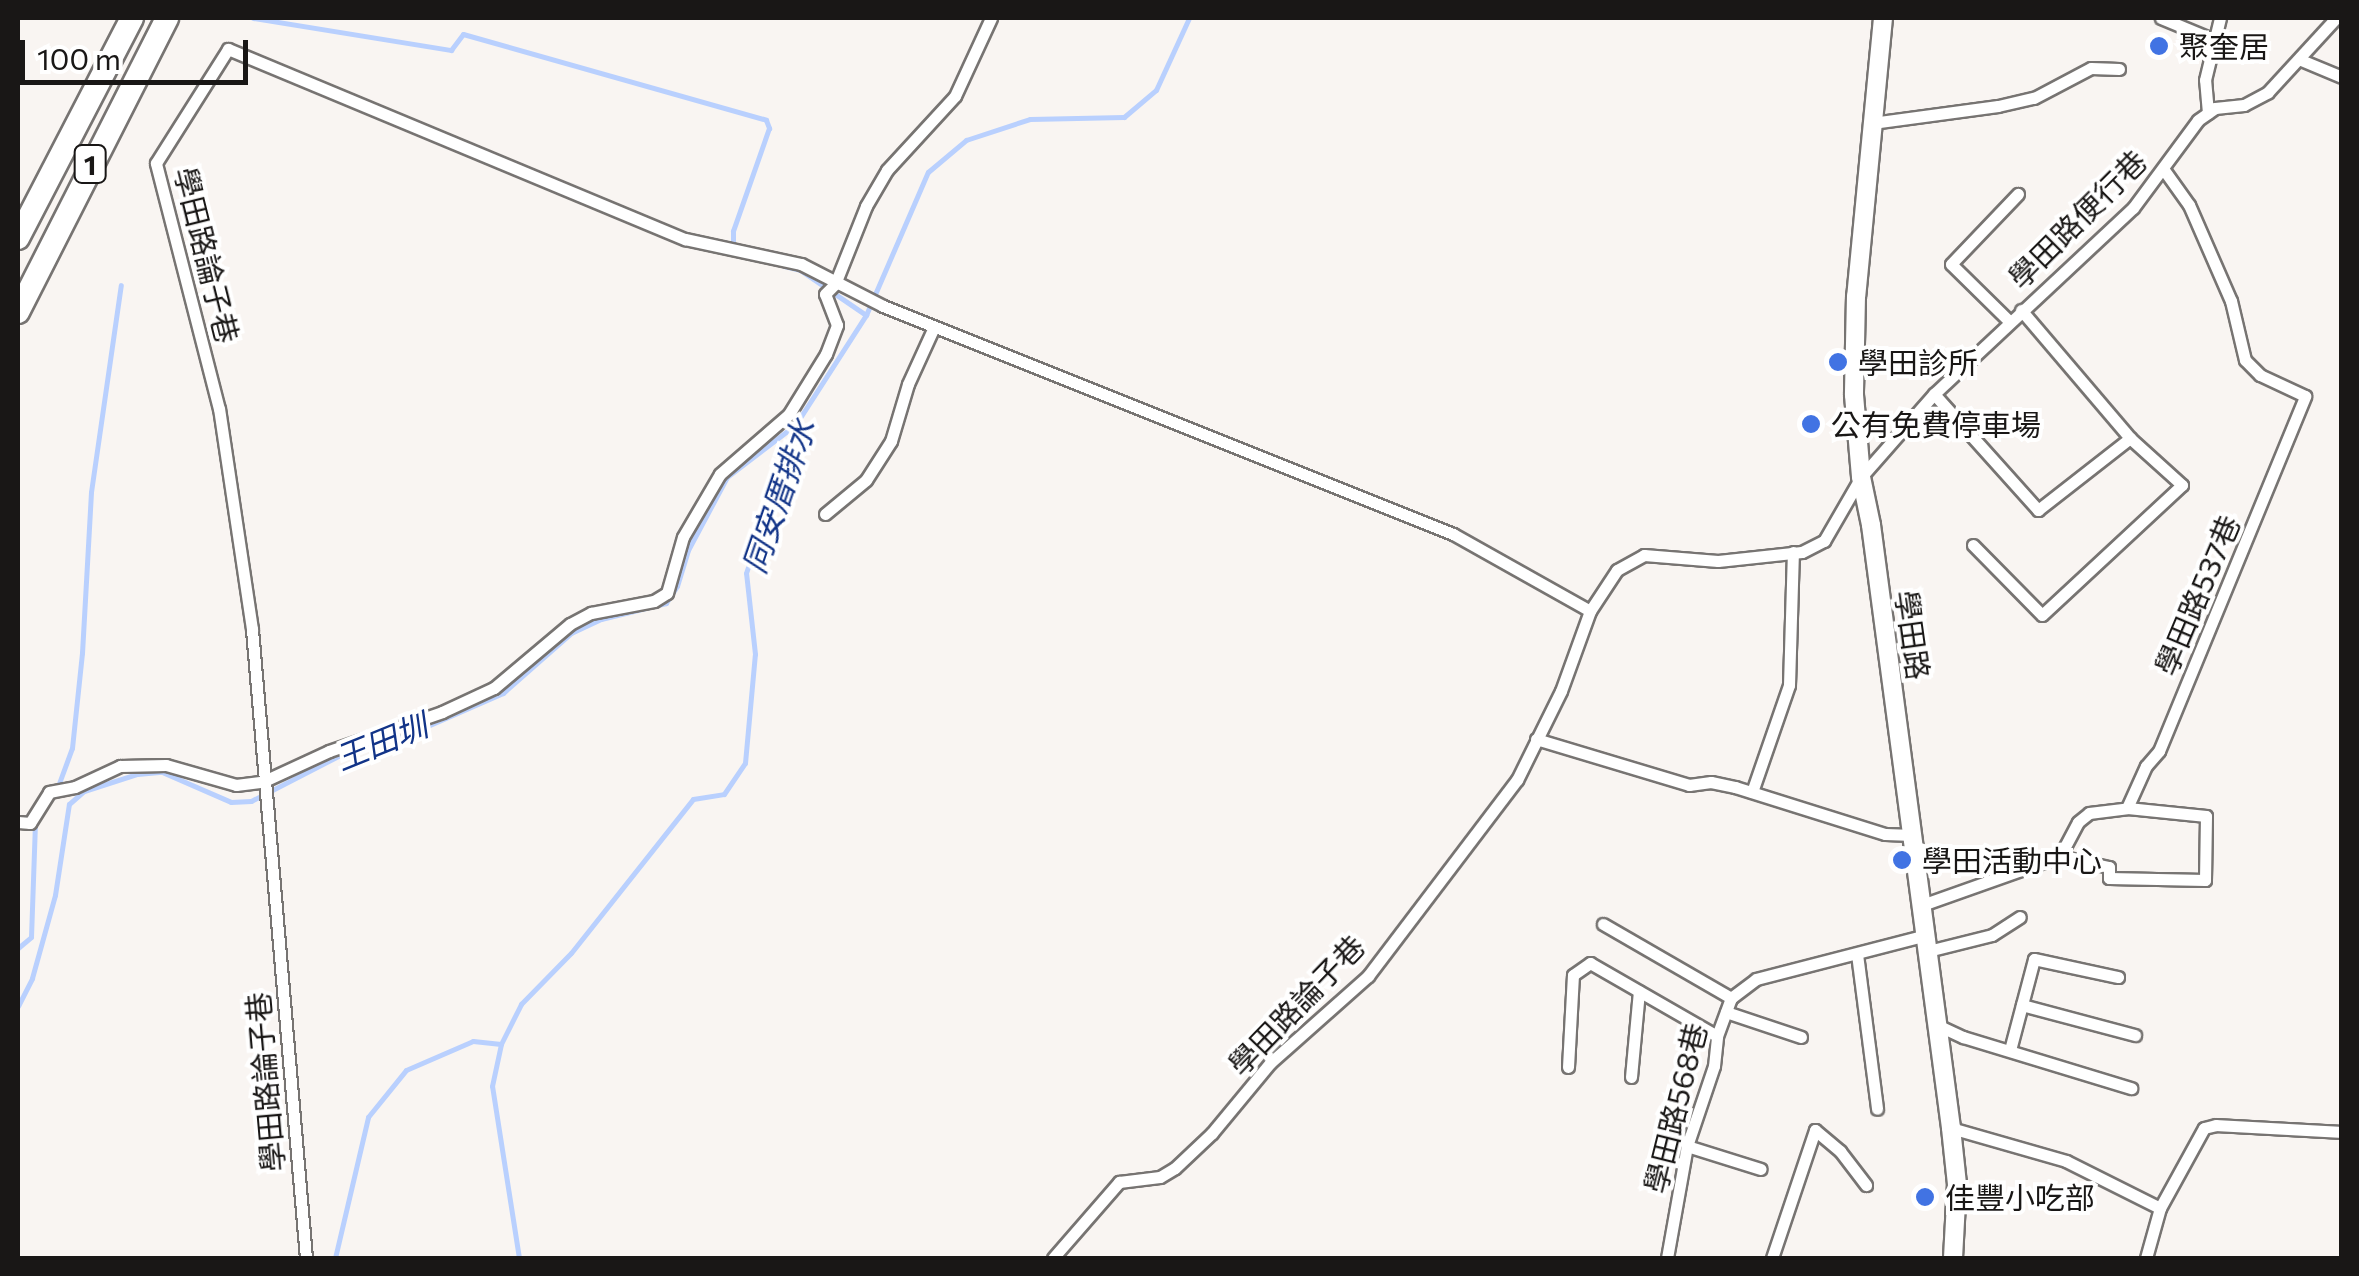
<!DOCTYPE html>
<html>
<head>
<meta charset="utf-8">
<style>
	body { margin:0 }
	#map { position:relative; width:2359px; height:1276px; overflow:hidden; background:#f9f5f2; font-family:Commissioner,"Noto Sans TC",sans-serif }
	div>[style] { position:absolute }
	.stream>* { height:5px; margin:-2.5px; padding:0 2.5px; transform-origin:2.5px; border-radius:2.5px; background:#b9d0fe }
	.roads { filter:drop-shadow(2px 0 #777472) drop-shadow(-2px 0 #777472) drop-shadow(0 2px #777472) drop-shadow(0 -2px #777472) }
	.minor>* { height:11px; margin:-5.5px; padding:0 5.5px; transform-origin:5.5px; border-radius:5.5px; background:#fff }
	.secondary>* { height:18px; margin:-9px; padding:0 9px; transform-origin:9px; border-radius:9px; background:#fff }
	.motorway>* { height:22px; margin:-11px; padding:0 11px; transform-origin:11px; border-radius:11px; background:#fff }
	.dots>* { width:28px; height:28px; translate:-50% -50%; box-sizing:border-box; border:5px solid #fff; border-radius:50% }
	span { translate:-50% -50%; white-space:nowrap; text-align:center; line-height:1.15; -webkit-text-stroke:8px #fff; paint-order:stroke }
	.shield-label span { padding:2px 8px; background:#fff; border:2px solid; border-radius:8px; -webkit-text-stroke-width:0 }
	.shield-label { font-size:28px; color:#191716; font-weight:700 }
	.poi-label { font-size:30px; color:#191716 }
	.left { translate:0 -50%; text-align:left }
	.street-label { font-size:30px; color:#191716 }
	.water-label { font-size:32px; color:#123488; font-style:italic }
	.frame { position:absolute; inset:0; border:20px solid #191716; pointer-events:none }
	.scale { position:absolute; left:20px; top:40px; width:228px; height:45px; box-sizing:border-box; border:5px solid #191716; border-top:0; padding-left:12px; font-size:30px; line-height:35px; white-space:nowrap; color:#191716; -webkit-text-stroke:8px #fff; paint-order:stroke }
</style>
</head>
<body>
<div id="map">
	<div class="stream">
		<div style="left:253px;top:18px;width:201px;rotate:9.2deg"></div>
		<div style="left:451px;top:50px;width:20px;rotate:-53deg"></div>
		<div style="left:463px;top:34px;width:315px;rotate:15.8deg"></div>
		<div style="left:766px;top:120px;width:9px;rotate:69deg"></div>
		<div style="left:769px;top:128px;width:109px;rotate:109.3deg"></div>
		<div style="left:733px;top:231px;width:18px;rotate:90deg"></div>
		<div style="left:784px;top:266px;width:16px;rotate:14deg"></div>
		<div style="left:800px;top:270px;width:80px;rotate:34.3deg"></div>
		<div style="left:58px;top:786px;width:40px;rotate:-69.8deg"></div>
		<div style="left:72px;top:748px;width:96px;rotate:-84deg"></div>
		<div style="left:82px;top:653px;width:161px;rotate:-86.8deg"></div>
		<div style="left:91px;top:492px;width:209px;rotate:-81.8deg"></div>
		<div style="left:18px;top:948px;width:17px;rotate:-40deg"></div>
		<div style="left:31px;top:937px;width:116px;rotate:-88deg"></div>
		<div style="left:18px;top:1006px;width:31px;rotate:-63deg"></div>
		<div style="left:32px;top:978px;width:86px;rotate:-74.5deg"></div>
		<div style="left:55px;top:895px;width:92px;rotate:-81.3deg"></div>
		<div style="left:69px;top:804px;width:20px;rotate:-41deg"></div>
		<div style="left:84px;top:791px;width:56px;rotate:-17.8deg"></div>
		<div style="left:137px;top:774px;width:25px;rotate:-5deg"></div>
		<div style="left:162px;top:772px;width:75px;rotate:23.5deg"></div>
		<div style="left:231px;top:802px;width:20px;rotate:-3deg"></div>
		<div style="left:251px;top:801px;width:102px;rotate:-27.3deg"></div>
		<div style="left:342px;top:754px;width:77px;rotate:-17.3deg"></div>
		<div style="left:416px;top:731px;width:95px;rotate:-23.6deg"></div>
		<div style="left:503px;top:693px;width:91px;rotate:-41.4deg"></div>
		<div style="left:571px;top:633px;width:33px;rotate:-25deg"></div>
		<div style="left:601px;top:619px;width:67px;rotate:-13.8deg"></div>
		<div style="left:666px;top:603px;width:20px;rotate:-57deg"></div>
		<div style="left:677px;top:586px;width:38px;rotate:-73deg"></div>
		<div style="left:688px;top:550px;width:83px;rotate:-61.9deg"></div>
		<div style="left:727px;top:477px;width:84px;rotate:-37.3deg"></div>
		<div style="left:335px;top:1258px;width:145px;rotate:-76.8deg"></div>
		<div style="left:368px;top:1117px;width:60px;rotate:-51deg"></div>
		<div style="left:406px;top:1070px;width:73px;rotate:-23.4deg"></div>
		<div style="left:473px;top:1041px;width:28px;rotate:6deg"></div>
		<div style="left:519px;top:1258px;width:174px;rotate:-98.9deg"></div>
		<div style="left:492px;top:1086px;width:43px;rotate:-77.9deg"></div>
		<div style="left:501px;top:1044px;width:45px;rotate:-63.4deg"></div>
		<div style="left:521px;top:1004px;width:71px;rotate:-45.6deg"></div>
		<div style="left:571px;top:953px;width:196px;rotate:-51.6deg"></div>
		<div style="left:693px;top:799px;width:31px;rotate:-9deg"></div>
		<div style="left:724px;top:794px;width:37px;rotate:-56deg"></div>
		<div style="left:745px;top:763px;width:109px;rotate:-84.8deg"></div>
		<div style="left:755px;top:654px;width:81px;rotate:-96.3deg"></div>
		<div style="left:746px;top:573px;width:157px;rotate:-71.4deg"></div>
		<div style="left:796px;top:424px;width:130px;rotate:-57.3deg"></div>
		<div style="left:866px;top:315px;width:156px;rotate:-66.6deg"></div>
		<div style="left:928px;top:172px;width:50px;rotate:-40.1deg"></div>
		<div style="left:966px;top:140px;width:67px;rotate:-18.2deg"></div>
		<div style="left:1030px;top:119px;width:94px;rotate:-1.2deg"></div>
		<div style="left:1124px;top:117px;width:42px;rotate:-40.2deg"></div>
		<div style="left:1156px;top:90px;width:79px;rotate:-65.4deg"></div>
	</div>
	<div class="roads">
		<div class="minor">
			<div style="left:2161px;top:18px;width:57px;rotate:22.5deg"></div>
			<div style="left:2301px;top:60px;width:44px;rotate:22.5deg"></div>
			<div style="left:2208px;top:113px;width:33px;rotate:-95deg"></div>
			<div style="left:2205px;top:80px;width:64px;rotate:-76.4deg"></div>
			<div style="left:1872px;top:123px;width:127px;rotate:-7.7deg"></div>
			<div style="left:1998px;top:106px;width:37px;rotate:-13deg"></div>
			<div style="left:2034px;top:98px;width:64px;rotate:-27.8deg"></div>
			<div style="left:2091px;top:68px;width:28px;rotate:2deg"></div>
			<div style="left:2009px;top:321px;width:81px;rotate:-135.5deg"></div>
			<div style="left:1951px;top:264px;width:97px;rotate:-46.3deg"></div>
			<div style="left:1934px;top:394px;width:156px;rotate:48.1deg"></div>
			<div style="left:2038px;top:510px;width:117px;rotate:-38deg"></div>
			<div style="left:825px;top:514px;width:53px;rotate:-39.7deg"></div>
			<div style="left:866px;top:480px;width:46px;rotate:-57.3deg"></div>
			<div style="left:891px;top:441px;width:59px;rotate:-73.4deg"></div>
			<div style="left:908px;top:384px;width:63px;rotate:-65.5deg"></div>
			<div style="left:1973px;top:545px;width:98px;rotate:45.4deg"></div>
			<div style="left:2042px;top:615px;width:191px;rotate:-42.9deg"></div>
			<div style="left:2182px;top:485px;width:70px;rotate:-137.9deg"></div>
			<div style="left:2130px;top:438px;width:168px;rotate:-130.4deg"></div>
			<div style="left:1536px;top:739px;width:160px;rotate:16.7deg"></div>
			<div style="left:1689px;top:785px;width:22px;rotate:-8deg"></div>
			<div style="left:1711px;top:782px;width:25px;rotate:12deg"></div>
			<div style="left:1735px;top:787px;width:157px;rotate:17.4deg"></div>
			<div style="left:1885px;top:834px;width:28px;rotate:2deg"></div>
			<div style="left:1752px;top:792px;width:113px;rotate:-70.9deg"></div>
			<div style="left:1789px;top:685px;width:133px;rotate:-88.3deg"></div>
			<div style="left:18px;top:822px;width:12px;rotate:5deg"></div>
			<div style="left:30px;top:823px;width:36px;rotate:-58deg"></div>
			<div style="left:49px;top:792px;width:26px;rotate:-11deg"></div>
			<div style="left:75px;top:787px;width:50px;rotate:-25deg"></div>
			<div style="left:120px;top:766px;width:46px;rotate:-1.2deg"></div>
			<div style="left:166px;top:765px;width:73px;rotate:15.9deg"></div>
			<div style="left:236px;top:785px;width:26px;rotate:-7deg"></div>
			<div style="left:262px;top:782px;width:74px;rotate:-24.8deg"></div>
			<div style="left:329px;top:751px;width:120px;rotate:-19deg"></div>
			<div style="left:442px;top:712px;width:57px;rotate:-24.8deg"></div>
			<div style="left:494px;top:688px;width:99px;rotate:-40.1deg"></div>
			<div style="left:570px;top:624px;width:24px;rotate:-28deg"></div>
			<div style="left:591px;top:613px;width:64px;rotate:-10.8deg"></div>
			<div style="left:654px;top:601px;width:15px;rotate:-32deg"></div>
			<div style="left:667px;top:593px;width:58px;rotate:-74.1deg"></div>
			<div style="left:683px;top:537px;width:73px;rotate:-59.6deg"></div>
			<div style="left:720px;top:474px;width:91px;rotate:-41deg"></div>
			<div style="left:789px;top:414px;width:70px;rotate:-58.3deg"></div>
			<div style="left:826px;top:354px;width:31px;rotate:-69deg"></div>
			<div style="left:837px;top:325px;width:33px;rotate:-111deg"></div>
			<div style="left:825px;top:294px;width:14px;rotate:-45deg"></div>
			<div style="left:835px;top:284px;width:84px;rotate:-68.3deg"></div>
			<div style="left:866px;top:206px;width:42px;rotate:-59.7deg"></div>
			<div style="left:887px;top:170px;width:100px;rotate:-47.4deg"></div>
			<div style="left:955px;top:96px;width:86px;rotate:-65.2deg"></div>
			<div style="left:2060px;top:856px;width:38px;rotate:-62deg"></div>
			<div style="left:2078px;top:822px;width:14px;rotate:-39deg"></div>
			<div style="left:2089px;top:813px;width:38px;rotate:-7deg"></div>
			<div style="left:2127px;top:808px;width:46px;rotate:-65.7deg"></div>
			<div style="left:2146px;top:766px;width:20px;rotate:-49deg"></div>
			<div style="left:2159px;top:751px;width:384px;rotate:-67.6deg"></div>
			<div style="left:2305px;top:396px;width:50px;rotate:-155deg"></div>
			<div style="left:2260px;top:375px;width:21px;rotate:-135deg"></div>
			<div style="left:2245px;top:360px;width:61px;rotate:-103.3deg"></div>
			<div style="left:2231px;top:301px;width:105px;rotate:-113.6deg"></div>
			<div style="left:2189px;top:205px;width:43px;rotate:-125.5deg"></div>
			<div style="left:1922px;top:905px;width:146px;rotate:-19.5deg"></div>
			<div style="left:2060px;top:856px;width:50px;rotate:12.7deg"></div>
			<div style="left:2109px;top:867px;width:11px;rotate:90deg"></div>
			<div style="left:2109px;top:878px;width:96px;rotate:1.2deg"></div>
			<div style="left:2205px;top:880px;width:64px;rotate:-89.1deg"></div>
			<div style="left:2206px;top:816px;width:79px;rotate:-174.2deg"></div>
			<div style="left:1603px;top:924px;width:148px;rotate:30deg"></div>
			<div style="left:1928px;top:951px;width:66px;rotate:-14deg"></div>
			<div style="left:1992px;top:935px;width:33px;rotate:-33deg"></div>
			<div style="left:1857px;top:954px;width:156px;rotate:82.6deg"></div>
			<div style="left:2022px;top:1005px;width:117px;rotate:14.9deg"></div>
			<div style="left:1726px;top:1012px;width:79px;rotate:18.4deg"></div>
			<div style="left:1937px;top:1025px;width:29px;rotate:25deg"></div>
			<div style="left:1963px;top:1037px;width:176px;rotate:16.9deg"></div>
			<div style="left:2010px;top:1050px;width:94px;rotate:-75.2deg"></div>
			<div style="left:2034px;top:959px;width:86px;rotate:12.1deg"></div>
			<div style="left:1568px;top:1067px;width:92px;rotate:-86.9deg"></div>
			<div style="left:1573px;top:975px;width:21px;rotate:-35deg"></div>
			<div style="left:1590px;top:963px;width:146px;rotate:29.9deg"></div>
			<div style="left:1631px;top:1077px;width:86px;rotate:-84.7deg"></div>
			<div style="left:1951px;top:1128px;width:120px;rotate:16deg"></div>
			<div style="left:2066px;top:1161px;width:105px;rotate:26.6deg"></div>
			<div style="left:1687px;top:1146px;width:77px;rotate:17.3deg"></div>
			<div style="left:306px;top:1258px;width:631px;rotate:-94.91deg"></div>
			<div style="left:252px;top:629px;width:222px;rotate:-98.5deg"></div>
			<div style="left:219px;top:409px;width:254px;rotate:-104.4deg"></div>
			<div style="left:156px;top:163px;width:135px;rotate:-57.7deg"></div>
			<div style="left:228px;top:49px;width:495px;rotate:22.6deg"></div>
			<div style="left:685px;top:239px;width:119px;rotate:12.2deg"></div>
			<div style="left:801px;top:264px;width:92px;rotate:27.1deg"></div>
			<div style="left:883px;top:306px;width:614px;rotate:21.8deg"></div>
			<div style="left:1453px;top:534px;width:157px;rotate:29.3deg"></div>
			<div style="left:1053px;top:1258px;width:101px;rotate:-49deg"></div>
			<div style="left:1119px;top:1182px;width:41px;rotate:-7deg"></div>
			<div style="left:1160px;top:1177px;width:17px;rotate:-31deg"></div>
			<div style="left:1175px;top:1168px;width:51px;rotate:-43.4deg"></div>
			<div style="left:1212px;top:1133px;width:91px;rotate:-50.4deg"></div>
			<div style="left:1270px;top:1063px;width:131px;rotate:-41.6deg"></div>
			<div style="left:1368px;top:976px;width:246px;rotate:-52.8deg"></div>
			<div style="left:1517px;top:780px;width:99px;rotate:-63.7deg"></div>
			<div style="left:1561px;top:691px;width:85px;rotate:-70.1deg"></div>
			<div style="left:1590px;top:611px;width:49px;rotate:-56.6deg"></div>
			<div style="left:1617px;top:570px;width:31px;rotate:-29deg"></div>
			<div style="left:1644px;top:555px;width:74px;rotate:4.6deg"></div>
			<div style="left:1718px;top:561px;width:84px;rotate:-6.1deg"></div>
			<div style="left:1802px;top:552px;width:25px;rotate:-27deg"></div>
			<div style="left:1824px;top:541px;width:74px;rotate:-60deg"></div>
			<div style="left:1861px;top:477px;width:111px;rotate:-48.7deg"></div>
			<div style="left:1934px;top:394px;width:272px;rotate:-43.1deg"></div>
			<div style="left:2133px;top:208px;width:109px;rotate:-53.5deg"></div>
			<div style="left:2198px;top:120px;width:21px;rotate:-35deg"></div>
			<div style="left:2215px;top:108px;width:29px;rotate:-6deg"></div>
			<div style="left:2244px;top:105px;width:27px;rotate:-28deg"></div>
			<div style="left:2268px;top:92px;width:100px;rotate:-47.4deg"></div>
			<div style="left:1667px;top:1258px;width:114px;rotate:-79.9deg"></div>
			<div style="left:1687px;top:1146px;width:84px;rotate:-71.4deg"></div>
			<div style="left:1714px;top:1066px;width:30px;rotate:-84deg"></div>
			<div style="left:1717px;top:1036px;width:40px;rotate:-69.8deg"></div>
			<div style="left:1731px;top:998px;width:31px;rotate:-37deg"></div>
			<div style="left:1756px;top:979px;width:176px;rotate:-14.5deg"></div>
			<div style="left:1772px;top:1258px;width:135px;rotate:-71.4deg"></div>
			<div style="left:1815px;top:1130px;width:33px;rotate:40deg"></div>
			<div style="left:1840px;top:1151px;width:43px;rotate:52.6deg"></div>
			<div style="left:2146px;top:1258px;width:52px;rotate:-74.4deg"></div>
			<div style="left:2160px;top:1208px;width:91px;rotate:-61.2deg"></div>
			<div style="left:2204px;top:1128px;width:12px;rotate:-14deg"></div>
			<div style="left:2216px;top:1125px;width:126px;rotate:3.2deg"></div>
		</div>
		<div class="secondary">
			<div style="left:1883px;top:18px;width:279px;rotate:95.5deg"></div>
			<div style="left:1856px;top:296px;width:99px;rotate:91.2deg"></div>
			<div style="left:1854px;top:395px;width:82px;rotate:85.1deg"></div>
			<div style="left:1861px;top:477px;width:49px;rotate:78.2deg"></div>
			<div style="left:1871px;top:525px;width:608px;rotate:82.44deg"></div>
			<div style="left:1951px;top:1128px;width:56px;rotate:83.9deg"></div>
			<div style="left:1957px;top:1184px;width:74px;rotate:93.1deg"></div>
		</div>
		<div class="motorway">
			<div style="left:18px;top:238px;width:248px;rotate:-62.6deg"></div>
			<div style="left:18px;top:312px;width:330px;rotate:-63.1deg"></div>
		</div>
	</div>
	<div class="dots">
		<div style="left:2159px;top:46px;background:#4173e3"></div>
		<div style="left:1838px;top:362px;background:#4173e3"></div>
		<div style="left:1811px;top:424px;background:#4173e3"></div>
		<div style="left:1902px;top:860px;background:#4173e3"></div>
		<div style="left:1925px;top:1197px;background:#4173e3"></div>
	</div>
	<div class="shield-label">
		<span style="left:90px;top:164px">1</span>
	</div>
	<div class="poi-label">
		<span class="left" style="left:2179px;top:46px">聚奎居</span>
		<span class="left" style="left:1858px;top:362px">學田診所</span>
		<span class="left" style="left:1831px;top:424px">公有免費停車場</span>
		<span class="left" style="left:1922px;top:860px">學田活動中心</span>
		<span class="left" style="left:1945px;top:1197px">佳豐小吃部</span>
	</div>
	<div class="street-label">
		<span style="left:2077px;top:219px;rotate:-45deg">學田路便行巷</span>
		<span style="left:207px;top:255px;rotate:76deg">學田路論子巷</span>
		<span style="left:2197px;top:595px;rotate:-67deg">學田路537巷</span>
		<span style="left:1913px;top:635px;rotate:82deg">學田路</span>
		<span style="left:1296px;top:1005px;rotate:-46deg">學田路論子巷</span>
		<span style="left:265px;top:1082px;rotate:-95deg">學田路論子巷</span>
		<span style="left:1675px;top:1108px;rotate:-76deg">學田路568巷</span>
	</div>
	<div class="water-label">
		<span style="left:778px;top:496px;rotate:-71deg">同安厝排水</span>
		<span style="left:381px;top:741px;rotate:-22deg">王田圳</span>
	</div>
	<div class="frame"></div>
	<div class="scale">100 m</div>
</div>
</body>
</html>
